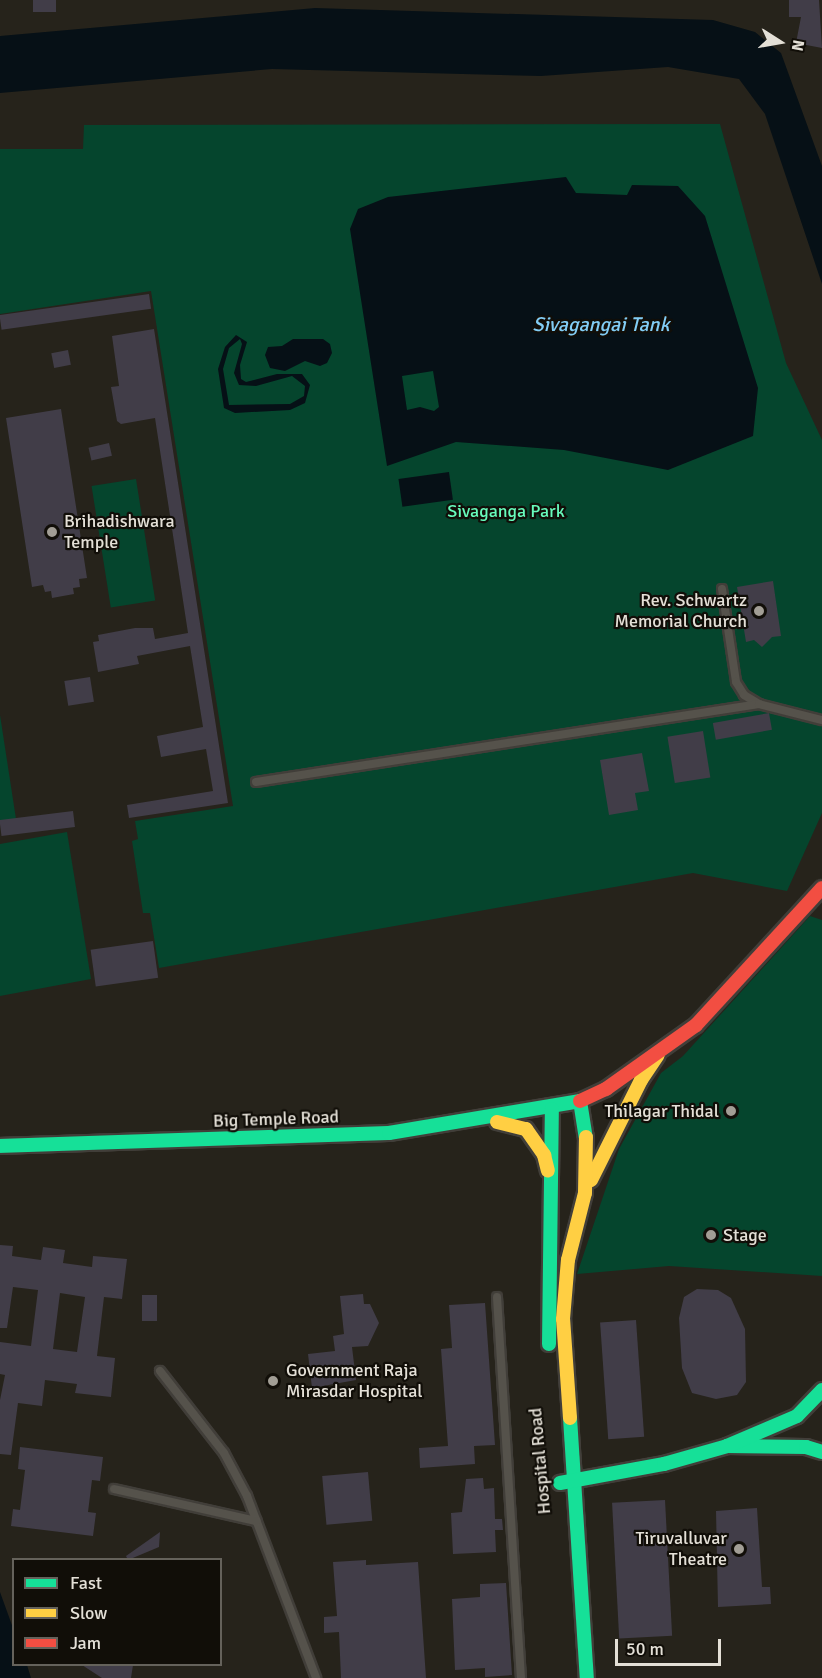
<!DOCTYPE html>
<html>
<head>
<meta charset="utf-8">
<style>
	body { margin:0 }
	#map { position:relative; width:822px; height:1678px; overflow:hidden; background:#26231b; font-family:Signika,sans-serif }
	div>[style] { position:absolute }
	.green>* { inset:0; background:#05452d; transform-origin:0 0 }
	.water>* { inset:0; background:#061016; transform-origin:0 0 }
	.building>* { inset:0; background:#413d48; transform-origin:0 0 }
	.roads { filter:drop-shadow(2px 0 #413e39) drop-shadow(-2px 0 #413e39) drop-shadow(0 2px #413e39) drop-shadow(0 -2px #413e39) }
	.lane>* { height:8px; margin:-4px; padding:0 4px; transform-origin:4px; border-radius:4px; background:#55524b }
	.fast>* { height:14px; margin:-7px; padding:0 7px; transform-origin:7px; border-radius:7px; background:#16e098 }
	.slow>* { height:14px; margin:-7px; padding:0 7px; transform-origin:7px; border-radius:7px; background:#ffcf43 }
	.jam>* { height:14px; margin:-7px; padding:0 7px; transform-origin:7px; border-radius:7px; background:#f24e42 }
	.dots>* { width:16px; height:16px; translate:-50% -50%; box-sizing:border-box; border:3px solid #110e08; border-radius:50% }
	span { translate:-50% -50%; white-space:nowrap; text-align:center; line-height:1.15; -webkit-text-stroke:4.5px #110e08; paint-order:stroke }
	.park-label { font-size:18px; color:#67fbbc }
	.poi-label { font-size:18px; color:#e4e0d7 }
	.left { translate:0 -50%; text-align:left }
	.right { translate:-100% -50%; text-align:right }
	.street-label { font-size:18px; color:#e4e0d7 }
	.water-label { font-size:20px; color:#82cdf5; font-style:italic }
	.legend { position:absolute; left:12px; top:1558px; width:210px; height:108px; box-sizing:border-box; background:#110e08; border:2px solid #65625b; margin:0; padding:8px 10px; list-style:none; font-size:18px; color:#e4e0d7 }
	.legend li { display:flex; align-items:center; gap:12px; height:30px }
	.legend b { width:30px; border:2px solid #65625b }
	.north { position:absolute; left:750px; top:12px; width:60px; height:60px; -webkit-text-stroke:4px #110e08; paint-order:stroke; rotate:101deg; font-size:16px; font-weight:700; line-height:24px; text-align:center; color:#e4e0d7 }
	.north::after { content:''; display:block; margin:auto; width:21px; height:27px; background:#e4e0d7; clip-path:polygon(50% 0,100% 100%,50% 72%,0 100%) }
	.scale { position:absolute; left:615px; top:1639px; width:106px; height:27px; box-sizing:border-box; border:3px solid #e4e0d7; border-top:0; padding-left:8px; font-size:18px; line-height:21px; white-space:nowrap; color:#e4e0d7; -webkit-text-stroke:4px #110e08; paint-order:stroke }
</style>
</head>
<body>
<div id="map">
	<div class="green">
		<div style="clip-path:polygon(720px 124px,786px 363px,822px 440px,822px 813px,787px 891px,693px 873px,159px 968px,150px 913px,143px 913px,132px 841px,138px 839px,135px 821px,233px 806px,151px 291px,0 314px,0 149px,83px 149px,84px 125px)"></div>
		<div style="left:136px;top:479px;width:123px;height:45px;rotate:81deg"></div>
		<div style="clip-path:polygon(0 715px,16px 819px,0 821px)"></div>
		<div style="clip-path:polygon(67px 832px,91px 979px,0 996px,0 844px)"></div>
		<div style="clip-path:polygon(810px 916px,822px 920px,822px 1276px,669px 1266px,577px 1274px,619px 1149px,661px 1073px,683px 1056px)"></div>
	</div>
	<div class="water">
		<div style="clip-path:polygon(315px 8px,713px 20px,755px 32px,781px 53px,822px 166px,822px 284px,765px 114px,739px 79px,668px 67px,541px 76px,272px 69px,0 93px,0 36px)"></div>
		<div style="clip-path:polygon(evenodd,566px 177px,576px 193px,627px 195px,632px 185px,678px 186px,705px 216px,758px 388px,753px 436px,668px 470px,564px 450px,456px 442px,387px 466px,350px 229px,358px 209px,388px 197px,566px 177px,433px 371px,439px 407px,434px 411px,420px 407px,407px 410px,402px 376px,433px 371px)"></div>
		<div style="clip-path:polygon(evenodd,236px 335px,247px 342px,240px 365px,241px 379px,246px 382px,277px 374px,302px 374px,310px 385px,305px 403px,290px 410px,235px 413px,224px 408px,218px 369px,225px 347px,236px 335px,240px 339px,242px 344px,234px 373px,239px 385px,256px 386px,292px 376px,305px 386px,304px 396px,290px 404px,229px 405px,223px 369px,229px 348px,240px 339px)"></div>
		<div style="clip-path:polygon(293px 339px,323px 339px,330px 344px,332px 353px,327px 363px,320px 366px,305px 361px,285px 371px,270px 368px,265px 355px,268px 347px,282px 346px)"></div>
		<div style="left:449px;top:472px;width:28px;height:51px;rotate:82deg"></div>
		<div style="clip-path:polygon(0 1592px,13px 1628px,14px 1664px,27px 1665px,31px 1678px,0 1678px)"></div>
	</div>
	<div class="building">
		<div style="left:33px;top:0;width:23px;height:12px"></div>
		<div style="clip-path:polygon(789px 0,819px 0,822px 48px,796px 43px,801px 17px,789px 17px)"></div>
		<div style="left:149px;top:294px;width:15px;height:151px;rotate:82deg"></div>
		<div style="clip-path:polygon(154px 329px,228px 803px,129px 818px,127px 805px,213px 791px,206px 749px,161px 757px,157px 736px,203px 727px,190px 646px,137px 656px,139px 664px,98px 672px,93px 642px,99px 641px,98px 635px,135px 628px,153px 628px,155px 639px,188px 633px,155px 418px,121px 424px,117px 421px,111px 387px,119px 386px,112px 336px)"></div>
		<div style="left:68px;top:350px;width:15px;height:17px;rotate:79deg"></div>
		<div style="clip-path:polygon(61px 409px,87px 578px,79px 579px,80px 587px,73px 588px,74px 594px,52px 598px,51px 591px,45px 592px,43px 585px,32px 587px,6px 418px)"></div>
		<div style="left:109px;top:443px;width:13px;height:21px;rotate:77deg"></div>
		<div style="clip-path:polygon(773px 581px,781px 636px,772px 637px,762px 647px,754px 640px,746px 642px,737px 587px)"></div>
		<div style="left:90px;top:677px;width:25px;height:26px;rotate:81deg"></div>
		<div style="left:769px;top:713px;width:17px;height:57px;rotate:80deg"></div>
		<div style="left:703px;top:731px;width:47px;height:36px;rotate:81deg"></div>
		<div style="clip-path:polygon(642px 753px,649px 791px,635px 793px,638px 810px,609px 815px,600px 760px)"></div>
		<div style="left:73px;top:811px;width:16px;height:74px;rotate:83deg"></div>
		<div style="left:153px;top:941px;width:37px;height:63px;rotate:82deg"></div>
		<div style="clip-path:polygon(evenodd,0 1245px,13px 1246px,12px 1256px,41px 1260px,43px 1247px,65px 1250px,63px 1263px,92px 1267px,93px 1256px,127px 1259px,122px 1299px,104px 1297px,97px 1356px,115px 1358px,111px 1397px,75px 1393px,77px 1384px,45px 1380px,42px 1406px,18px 1403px,11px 1455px,0 1454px,0 1400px,5px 1375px,0 1374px,0 1342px,31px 1346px,38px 1290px,13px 1287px,7px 1328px,0 1328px,0 1245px,60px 1293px,85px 1297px,77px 1352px,53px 1349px,60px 1293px)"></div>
		<div style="clip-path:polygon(697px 1289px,718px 1290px,731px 1298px,745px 1329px,746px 1382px,737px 1395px,716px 1399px,692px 1393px,682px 1368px,679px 1318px,684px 1297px)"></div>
		<div style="clip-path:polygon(363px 1294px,364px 1304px,370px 1304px,379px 1323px,368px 1346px,352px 1347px,356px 1380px,312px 1388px,308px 1354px,335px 1351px,333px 1336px,344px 1334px,340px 1296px)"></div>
		<div style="left:157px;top:1295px;width:26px;height:15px;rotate:90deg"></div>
		<div style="clip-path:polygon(485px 1303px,495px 1445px,474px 1446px,475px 1464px,420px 1468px,419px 1448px,448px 1446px,441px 1349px,452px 1348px,449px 1305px)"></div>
		<div style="left:636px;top:1320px;width:117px;height:36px;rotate:86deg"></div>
		<div style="clip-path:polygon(20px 1447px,103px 1457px,100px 1481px,92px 1480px,88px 1512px,96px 1513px,93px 1536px,11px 1526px,13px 1509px,20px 1510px,25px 1470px,18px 1469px)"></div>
		<div style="left:368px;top:1472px;width:49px;height:46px;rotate:85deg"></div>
		<div style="clip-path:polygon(483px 1478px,484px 1489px,494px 1488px,495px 1519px,502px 1519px,503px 1530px,495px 1530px,496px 1552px,453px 1554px,451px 1513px,462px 1512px,466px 1479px)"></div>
		<div style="left:665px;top:1500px;width:136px;height:53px;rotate:87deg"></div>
		<div style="clip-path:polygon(757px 1508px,762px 1587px,770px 1587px,771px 1604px,718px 1607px,716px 1511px)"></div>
		<div style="clip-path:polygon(160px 1532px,159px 1547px,128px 1560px,126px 1556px)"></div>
		<div style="clip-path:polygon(366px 1560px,366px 1565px,418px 1562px,426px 1678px,341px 1678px,339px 1632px,324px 1633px,324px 1617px,337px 1616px,333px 1562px)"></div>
		<div style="clip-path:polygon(506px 1583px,512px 1675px,485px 1677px,485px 1668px,455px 1670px,452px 1599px,480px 1597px,480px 1584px)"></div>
		<div style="clip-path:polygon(82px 1665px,133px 1665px,131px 1678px,102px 1678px)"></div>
	</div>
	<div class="roads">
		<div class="lane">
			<div style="left:722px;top:589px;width:94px;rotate:81.4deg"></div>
			<div style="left:736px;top:682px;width:15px;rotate:58deg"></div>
			<div style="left:744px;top:695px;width:17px;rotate:31deg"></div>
			<div style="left:256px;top:782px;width:509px;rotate:-8.81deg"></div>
			<div style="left:759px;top:704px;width:65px;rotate:14.3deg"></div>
			<div style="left:497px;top:1297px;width:382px;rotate:86.4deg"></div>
			<div style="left:160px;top:1371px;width:104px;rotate:52deg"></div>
			<div style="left:224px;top:1453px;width:49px;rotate:61.9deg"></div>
			<div style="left:247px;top:1496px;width:195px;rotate:69.2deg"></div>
			<div style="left:114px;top:1489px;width:146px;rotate:12.7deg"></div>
		</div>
		<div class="fast">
			<div style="left:0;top:1146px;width:389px;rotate:-1.9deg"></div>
			<div style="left:389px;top:1133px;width:194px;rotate:-9.5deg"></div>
			<div style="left:580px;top:1101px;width:36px;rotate:81deg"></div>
			<div style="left:549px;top:1344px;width:235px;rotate:-89.3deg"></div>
			<div style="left:570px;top:1418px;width:261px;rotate:86.3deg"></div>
			<div style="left:727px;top:1446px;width:79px;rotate:0.7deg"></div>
			<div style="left:806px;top:1447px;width:17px;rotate:17deg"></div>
			<div style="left:560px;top:1483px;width:106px;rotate:-10.4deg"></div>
			<div style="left:664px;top:1464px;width:66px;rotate:-15.9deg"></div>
			<div style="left:727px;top:1446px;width:76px;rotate:-23.2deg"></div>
			<div style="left:797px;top:1416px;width:36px;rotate:-46deg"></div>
		</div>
		<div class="slow">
			<div style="left:497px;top:1122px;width:30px;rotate:14deg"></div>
			<div style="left:526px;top:1129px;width:32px;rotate:55deg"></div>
			<div style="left:544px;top:1155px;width:16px;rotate:76deg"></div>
			<div style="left:591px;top:1180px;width:112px;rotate:-63.4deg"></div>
			<div style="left:641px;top:1080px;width:30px;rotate:-56deg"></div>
			<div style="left:570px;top:1418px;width:99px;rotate:-94deg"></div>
			<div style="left:563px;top:1319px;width:59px;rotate:-85.2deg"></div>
			<div style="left:568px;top:1260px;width:69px;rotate:-75.8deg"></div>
			<div style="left:585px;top:1193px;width:56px;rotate:-89deg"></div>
		</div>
		<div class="jam">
			<div style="left:580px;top:1101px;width:29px;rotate:-25deg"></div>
			<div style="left:606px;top:1089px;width:110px;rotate:-35.4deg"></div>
			<div style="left:696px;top:1025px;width:186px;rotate:-47.4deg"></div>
		</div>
	</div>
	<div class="dots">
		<div style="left:52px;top:532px;background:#a29e95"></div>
		<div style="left:759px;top:611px;background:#a29e95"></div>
		<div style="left:731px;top:1111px;background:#a29e95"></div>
		<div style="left:711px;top:1235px;background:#a29e95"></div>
		<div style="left:273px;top:1381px;background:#a29e95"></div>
		<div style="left:739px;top:1549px;background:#a29e95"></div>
	</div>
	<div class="park-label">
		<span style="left:506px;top:511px">Sivaganga Park</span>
	</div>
	<div class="poi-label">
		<span class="left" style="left:64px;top:532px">Brihadishwara<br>Temple</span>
		<span class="right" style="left:747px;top:611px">Rev. Schwartz<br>Memorial Church</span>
		<span class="right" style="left:719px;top:1111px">Thilagar Thidal</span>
		<span class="left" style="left:723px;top:1235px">Stage</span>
		<span class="left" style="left:286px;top:1381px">Government Raja<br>Mirasdar Hospital</span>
		<span class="right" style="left:727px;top:1549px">Tiruvalluvar<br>Theatre</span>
	</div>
	<div class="street-label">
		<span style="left:276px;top:1119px;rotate:-2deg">Big Temple Road</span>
		<span style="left:540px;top:1461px;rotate:-95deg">Hospital Road</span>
	</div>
	<div class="water-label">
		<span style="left:601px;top:324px">Sivagangai Tank</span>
	</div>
	<ul class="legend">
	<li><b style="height:8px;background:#16e098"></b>Fast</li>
	<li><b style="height:8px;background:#ffcf43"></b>Slow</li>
	<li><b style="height:8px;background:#f24e42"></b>Jam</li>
	</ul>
	<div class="north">N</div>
	<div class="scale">50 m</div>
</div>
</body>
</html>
